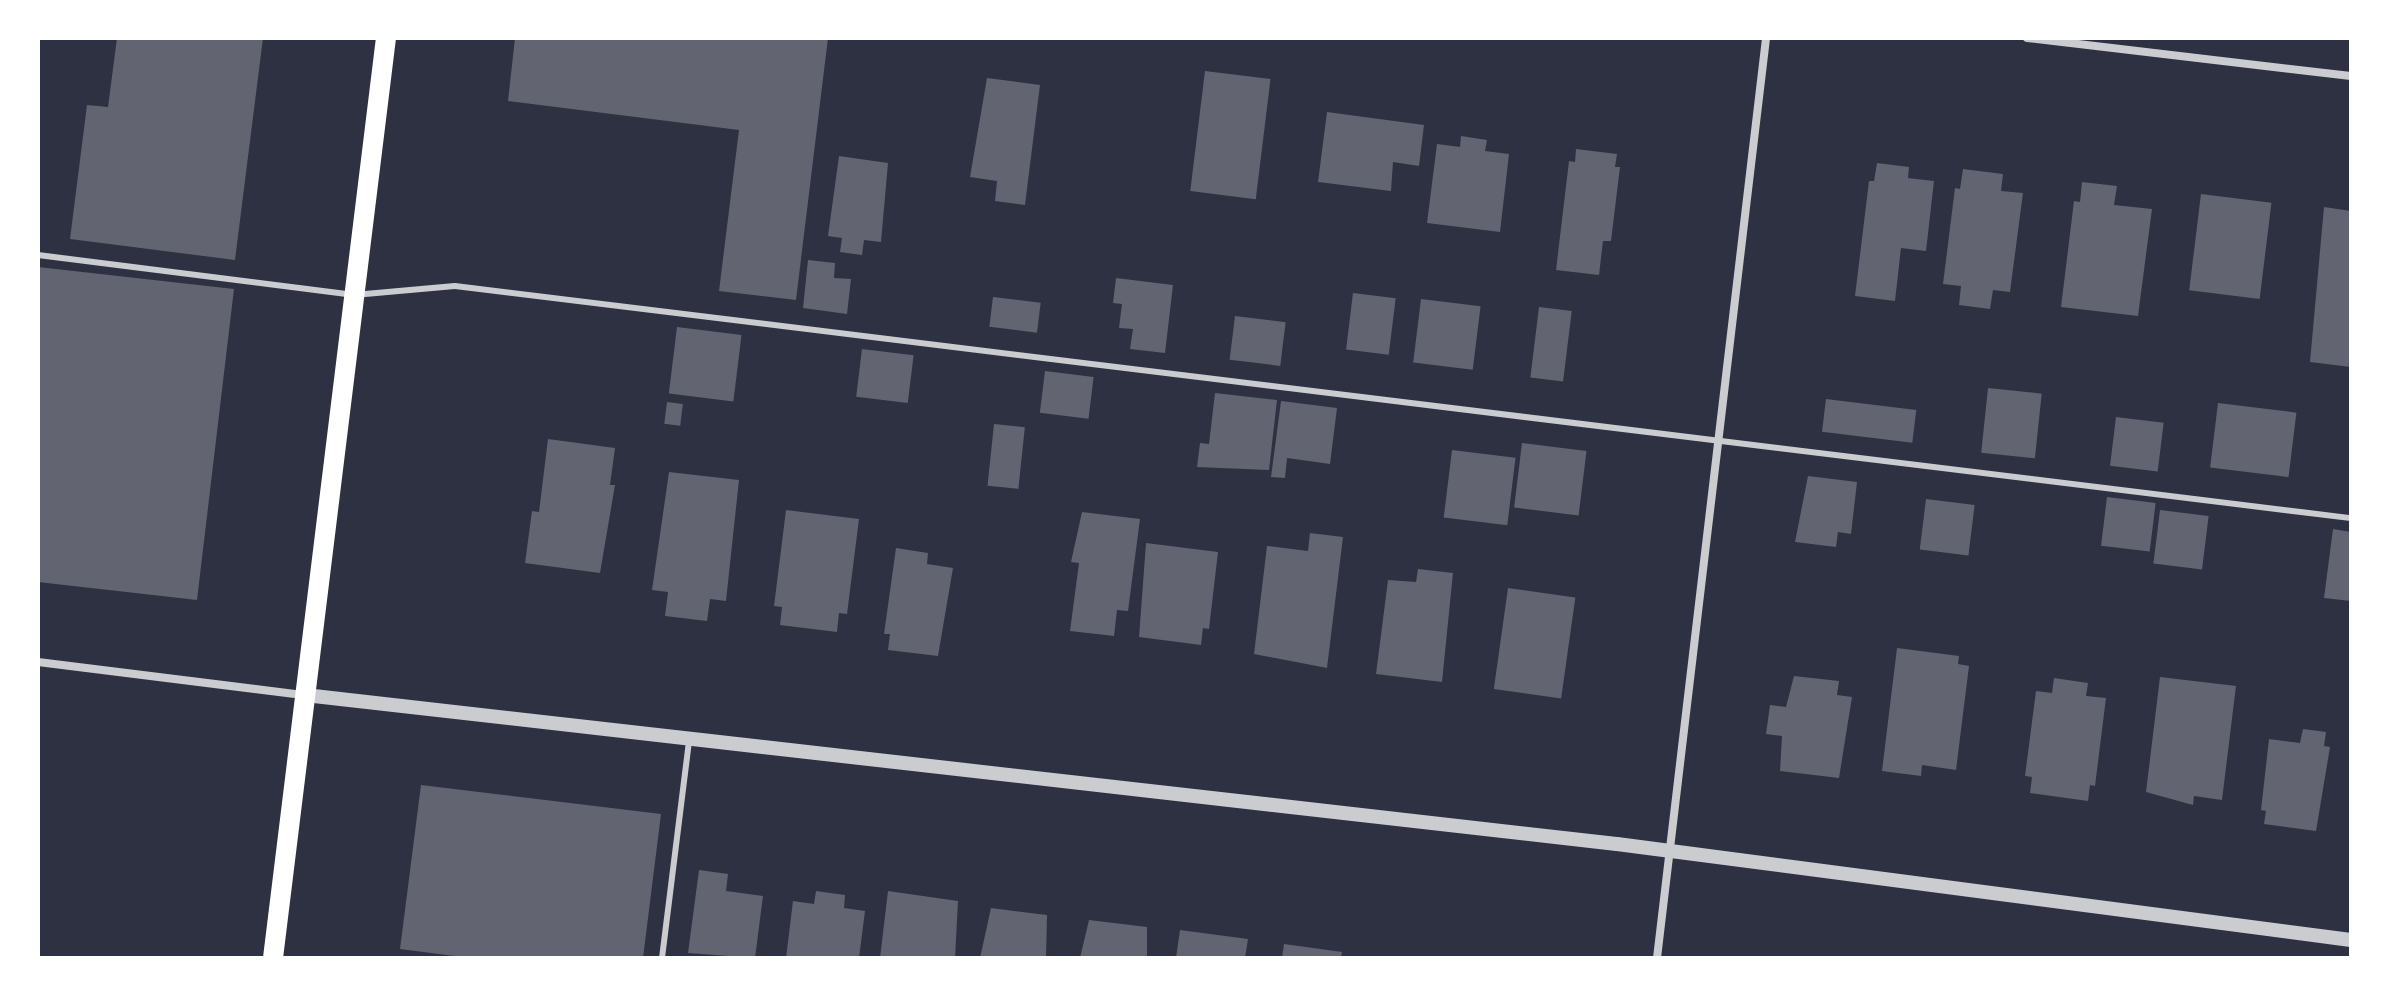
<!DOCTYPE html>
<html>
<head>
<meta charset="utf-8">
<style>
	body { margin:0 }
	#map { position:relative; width:2389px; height:996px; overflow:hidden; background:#2d3142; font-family:"Public Sans",sans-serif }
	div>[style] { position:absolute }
	.building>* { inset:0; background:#626471; transform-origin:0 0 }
	.service>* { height:6px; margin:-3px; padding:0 3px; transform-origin:3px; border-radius:3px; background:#caccd0 }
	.minor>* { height:8px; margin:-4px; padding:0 4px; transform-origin:4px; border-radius:4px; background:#caccd0 }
	.tertiary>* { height:14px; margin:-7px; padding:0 7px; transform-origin:7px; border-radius:7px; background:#caccd0 }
	.primary>* { height:20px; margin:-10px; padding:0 10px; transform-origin:10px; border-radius:10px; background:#fff }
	span { translate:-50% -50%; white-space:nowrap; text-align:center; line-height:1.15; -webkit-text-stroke:6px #fff; paint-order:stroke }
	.frame { position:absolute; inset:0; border:40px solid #fff; pointer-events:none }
</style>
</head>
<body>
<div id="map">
	<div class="building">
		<div style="clip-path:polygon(117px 38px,263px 38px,235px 260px,70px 239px,87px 105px,108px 107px)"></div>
		<div style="clip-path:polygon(515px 38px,828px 38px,796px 300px,719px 291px,739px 130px,508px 101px)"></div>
		<div style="left:1205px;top:71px;width:66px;height:121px;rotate:7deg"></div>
		<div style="clip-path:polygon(987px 78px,1040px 85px,1025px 205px,995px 201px,997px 181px,970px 177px)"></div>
		<div style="clip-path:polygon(1327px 112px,1424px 125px,1419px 166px,1393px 162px,1391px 191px,1318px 182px)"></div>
		<div style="clip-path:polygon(1461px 136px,1487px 140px,1485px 151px,1509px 154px,1500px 232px,1427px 223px,1437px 144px,1460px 147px)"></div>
		<div style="clip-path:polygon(1576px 149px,1617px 154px,1615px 167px,1620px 167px,1611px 241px,1603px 241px,1599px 275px,1556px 270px,1569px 161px,1575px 162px)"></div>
		<div style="clip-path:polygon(839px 156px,888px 163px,881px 242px,864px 240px,862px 255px,840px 252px,842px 238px,828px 236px)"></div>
		<div style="clip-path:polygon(1877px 163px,1909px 167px,1908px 178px,1934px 181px,1926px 251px,1901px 248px,1895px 301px,1855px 296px,1869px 181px,1874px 181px)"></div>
		<div style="clip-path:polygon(1963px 169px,2003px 174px,2001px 191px,2023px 193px,2010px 292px,1993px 290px,1990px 309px,1959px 305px,1961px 286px,1943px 284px,1955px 188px,1960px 189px)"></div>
		<div style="clip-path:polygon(2082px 182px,2117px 186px,2114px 205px,2152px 209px,2138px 316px,2061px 307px,2074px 201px,2080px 202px)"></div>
		<div style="left:2201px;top:194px;width:71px;height:97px;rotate:7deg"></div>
		<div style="clip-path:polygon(2324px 207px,2351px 211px,2351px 367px,2310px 362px)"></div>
		<div style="clip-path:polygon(808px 260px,835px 263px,834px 278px,851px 279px,847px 314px,803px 308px)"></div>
		<div style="clip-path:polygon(38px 267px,234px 289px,197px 600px,38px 582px)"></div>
		<div style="clip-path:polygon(1116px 278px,1173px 285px,1165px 353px,1130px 349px,1133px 329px,1119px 328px,1122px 304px,1113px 303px)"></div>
		<div style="left:1353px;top:293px;width:43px;height:57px;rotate:7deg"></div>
		<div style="left:993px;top:297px;width:48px;height:30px;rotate:7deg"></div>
		<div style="left:1421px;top:299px;width:60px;height:64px;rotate:7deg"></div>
		<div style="left:1539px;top:307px;width:33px;height:71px;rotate:7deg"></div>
		<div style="left:1235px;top:316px;width:51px;height:44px;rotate:7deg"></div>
		<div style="left:677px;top:327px;width:65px;height:67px;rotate:7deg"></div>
		<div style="left:862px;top:349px;width:52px;height:48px;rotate:7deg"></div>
		<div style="left:1045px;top:371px;width:49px;height:42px;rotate:7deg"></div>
		<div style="left:1988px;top:388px;width:54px;height:65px;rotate:6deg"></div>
		<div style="clip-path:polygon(1215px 393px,1277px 400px,1269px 470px,1197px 467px,1200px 443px,1209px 444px)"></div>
		<div style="left:1826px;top:399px;width:91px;height:33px;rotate:7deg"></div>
		<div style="clip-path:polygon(1281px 401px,1337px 408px,1330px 464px,1287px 458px,1285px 478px,1271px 477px)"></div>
		<div style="left:667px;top:402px;width:16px;height:22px;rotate:7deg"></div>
		<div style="left:2218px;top:403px;width:79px;height:65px;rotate:7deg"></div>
		<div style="left:2116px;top:417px;width:48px;height:49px;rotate:7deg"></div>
		<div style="left:994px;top:424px;width:31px;height:62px;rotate:6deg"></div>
		<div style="clip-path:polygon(548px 439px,615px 448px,610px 485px,615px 485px,600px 573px,525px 563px,532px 511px,539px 512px)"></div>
		<div style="left:1522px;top:443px;width:65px;height:65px;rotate:7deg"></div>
		<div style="left:1452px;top:450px;width:64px;height:68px;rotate:7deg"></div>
		<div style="clip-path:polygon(669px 472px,739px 480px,726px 601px,710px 599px,707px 621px,665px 616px,668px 592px,652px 590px)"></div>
		<div style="clip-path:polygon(1808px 476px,1857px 482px,1851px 534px,1838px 532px,1836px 547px,1795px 542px)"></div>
		<div style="left:2107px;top:497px;width:49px;height:49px;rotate:7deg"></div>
		<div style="left:1926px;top:499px;width:49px;height:51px;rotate:7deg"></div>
		<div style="clip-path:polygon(786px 510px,859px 519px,847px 614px,839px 613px,837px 632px,780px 625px,782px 607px,774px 606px)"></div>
		<div style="left:2160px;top:510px;width:49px;height:54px;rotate:7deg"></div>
		<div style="clip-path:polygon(1082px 512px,1140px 519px,1128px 611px,1117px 610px,1114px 636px,1070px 631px,1079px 563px,1071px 562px)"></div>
		<div style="clip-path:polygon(2333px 529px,2351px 532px,2351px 601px,2324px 598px)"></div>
		<div style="clip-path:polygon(1310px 533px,1343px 537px,1327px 668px,1254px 654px,1267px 546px,1308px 551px)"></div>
		<div style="clip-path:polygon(1146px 543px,1218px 552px,1209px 629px,1203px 628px,1201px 645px,1139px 637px)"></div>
		<div style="clip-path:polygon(896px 548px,928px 553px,927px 564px,953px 568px,938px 656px,888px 650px,890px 634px,884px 634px)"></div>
		<div style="clip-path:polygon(1418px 569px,1453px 573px,1442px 682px,1376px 674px,1388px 580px,1416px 582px)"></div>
		<div style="left:1508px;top:588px;width:68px;height:102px;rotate:8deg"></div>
		<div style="clip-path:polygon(1897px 648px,1959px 656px,1958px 664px,1969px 666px,1956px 770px,1922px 765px,1921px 776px,1882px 771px)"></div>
		<div style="clip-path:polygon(1794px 676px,1839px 681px,1837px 695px,1852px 697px,1839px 778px,1780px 771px,1782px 736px,1766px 734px,1770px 705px,1786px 707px)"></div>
		<div style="clip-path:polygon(2160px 677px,2236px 686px,2222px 800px,2194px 796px,2193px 805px,2146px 792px)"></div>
		<div style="clip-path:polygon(2054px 678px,2088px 683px,2086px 696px,2106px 698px,2095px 786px,2090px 785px,2088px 801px,2030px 793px,2032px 777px,2025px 776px,2036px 691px,2052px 693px)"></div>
		<div style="clip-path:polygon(2303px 729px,2326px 732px,2324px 746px,2330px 747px,2316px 831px,2264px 824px,2266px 811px,2261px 810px,2269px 739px,2300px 743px)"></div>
		<div style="clip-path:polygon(421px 785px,661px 814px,643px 958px,470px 958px,400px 949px)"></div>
		<div style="clip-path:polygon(699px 870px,728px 874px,726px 891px,763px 896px,755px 958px,688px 953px)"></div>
		<div style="clip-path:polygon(816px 891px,845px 895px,844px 908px,865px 911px,859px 958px,786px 958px,793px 901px,814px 904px)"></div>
		<div style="clip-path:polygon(888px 891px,958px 901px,955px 958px,880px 958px)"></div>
		<div style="clip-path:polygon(991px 908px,1047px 915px,1046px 958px,980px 958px)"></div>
		<div style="clip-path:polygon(1089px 920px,1147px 927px,1147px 958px,1080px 958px)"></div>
		<div style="clip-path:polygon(1180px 930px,1248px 939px,1245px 958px,1176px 958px)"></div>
		<div style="clip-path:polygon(1284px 944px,1342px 952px,1341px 958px,1282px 958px)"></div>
	</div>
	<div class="service">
		<div style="left:38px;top:255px;width:319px;rotate:7.2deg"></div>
		<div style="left:354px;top:295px;width:101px;rotate:-5.1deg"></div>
		<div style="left:455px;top:286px;width:1910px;rotate:6.98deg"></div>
		<div style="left:662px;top:958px;width:220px;rotate:-82.9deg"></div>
	</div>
	<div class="minor">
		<div style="left:2027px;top:38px;width:326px;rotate:6.7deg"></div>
		<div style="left:38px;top:662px;width:267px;rotate:7.1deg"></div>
		<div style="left:1657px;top:958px;width:926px;rotate:-83.24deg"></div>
	</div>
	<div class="tertiary">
		<div style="left:305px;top:695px;width:1320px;rotate:6.48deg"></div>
		<div style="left:1617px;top:844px;width:740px;rotate:7.45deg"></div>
	</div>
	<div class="primary">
		<div style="left:273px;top:958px;width:927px;rotate:-83deg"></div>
	</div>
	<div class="frame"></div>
</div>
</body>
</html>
